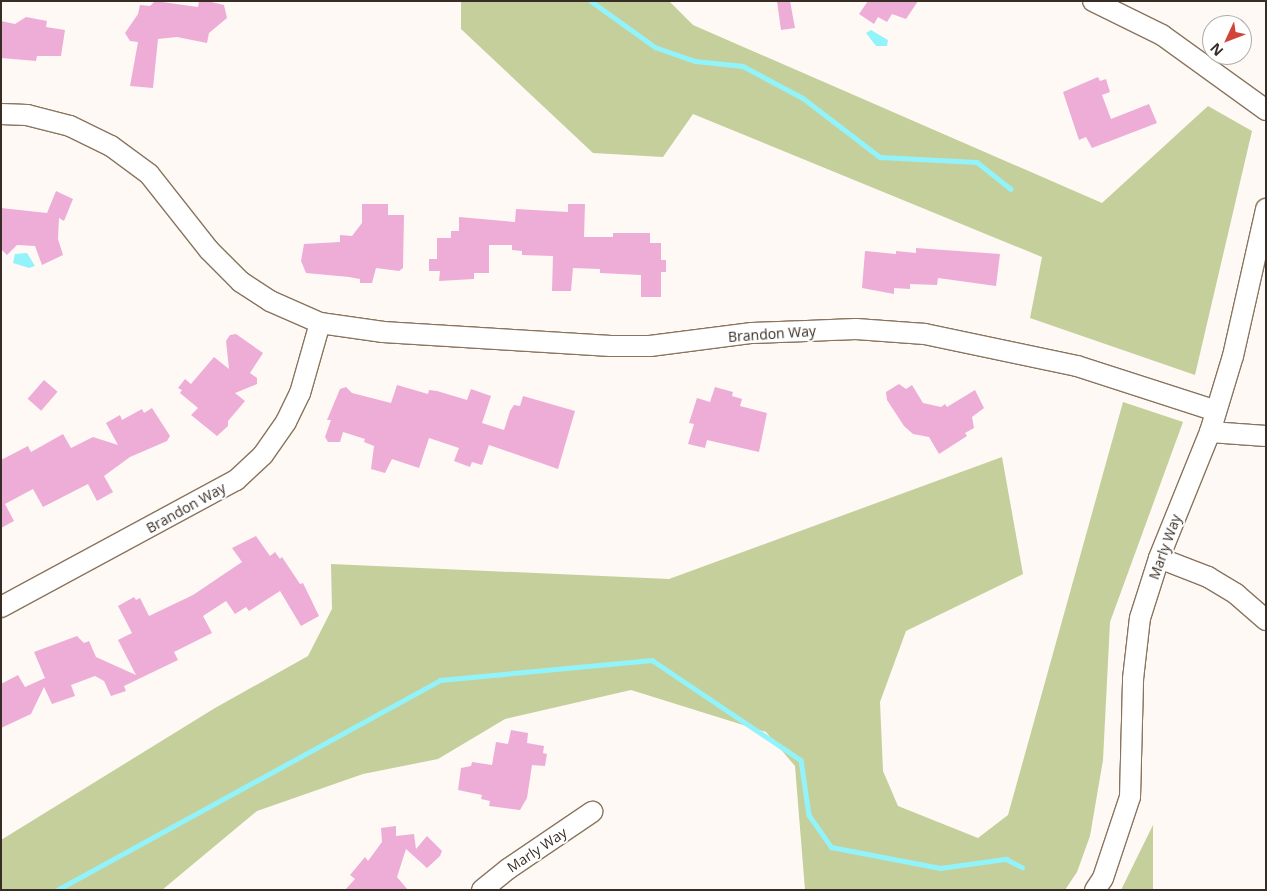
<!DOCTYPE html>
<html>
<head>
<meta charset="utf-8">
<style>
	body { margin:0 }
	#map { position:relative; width:1267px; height:891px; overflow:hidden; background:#fef9f4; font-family:"Open Sans",sans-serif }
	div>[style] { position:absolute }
	.green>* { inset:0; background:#c4cf9b }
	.water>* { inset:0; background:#92f4fa }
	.stream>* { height:4.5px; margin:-2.25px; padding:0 2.25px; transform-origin:2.25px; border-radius:2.25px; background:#92f4fa }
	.building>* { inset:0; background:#edadd7; transform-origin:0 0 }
	.roads { filter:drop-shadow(1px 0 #8a745e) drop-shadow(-1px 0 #8a745e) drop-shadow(0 1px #8a745e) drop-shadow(0 -1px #8a745e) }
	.minor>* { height:20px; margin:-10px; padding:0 10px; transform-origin:10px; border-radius:10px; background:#fff }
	span { translate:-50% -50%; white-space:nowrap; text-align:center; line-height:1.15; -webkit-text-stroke:4px #fff; paint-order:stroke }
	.street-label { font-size:14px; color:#372d24 }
	.frame { position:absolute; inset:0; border:2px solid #372d24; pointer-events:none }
	.north { position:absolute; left:1202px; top:15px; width:50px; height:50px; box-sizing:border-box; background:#fff; border:1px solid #afaba7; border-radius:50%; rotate:227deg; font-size:14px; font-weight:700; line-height:20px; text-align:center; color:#372d24 }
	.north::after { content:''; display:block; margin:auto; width:18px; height:22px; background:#d14438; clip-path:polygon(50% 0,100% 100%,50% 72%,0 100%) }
</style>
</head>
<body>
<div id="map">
	<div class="green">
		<div style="clip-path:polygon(461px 1px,669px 1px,693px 25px,1102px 203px,1208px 106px,1252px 131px,1195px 375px,1030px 318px,1042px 257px,693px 114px,663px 157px,593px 153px,461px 29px)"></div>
		<div style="clip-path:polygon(1123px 402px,1183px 422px,1110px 622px,1103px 760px,1090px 836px,1077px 872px,1065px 890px,805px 890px,795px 766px,766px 732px,631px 690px,505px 719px,438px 759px,363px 774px,257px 811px,162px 890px,1px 890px,1px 840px,215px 708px,308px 656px,332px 609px,331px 564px,669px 579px,1002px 457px,1023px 574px,906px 631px,880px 702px,883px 771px,898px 806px,978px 838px,1008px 815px)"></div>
		<div style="clip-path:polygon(1153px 825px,1153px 890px,1121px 890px)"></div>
	</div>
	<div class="water">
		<div style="clip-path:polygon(871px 30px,888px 40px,887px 46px,876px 46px,866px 33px)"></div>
		<div style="clip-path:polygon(27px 253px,35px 266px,29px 268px,13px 263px,15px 254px)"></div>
	</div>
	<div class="stream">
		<div style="left:591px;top:1px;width:79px;rotate:35.7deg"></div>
		<div style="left:655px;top:47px;width:42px;rotate:19.3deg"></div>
		<div style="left:695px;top:61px;width:48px;rotate:5.9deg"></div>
		<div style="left:743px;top:66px;width:68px;rotate:28.1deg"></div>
		<div style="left:803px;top:98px;width:97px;rotate:37.5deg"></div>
		<div style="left:880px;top:157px;width:97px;rotate:3deg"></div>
		<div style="left:977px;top:162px;width:43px;rotate:38.5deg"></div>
		<div style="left:57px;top:890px;width:437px;rotate:-28.7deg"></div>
		<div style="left:440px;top:680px;width:213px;rotate:-5.4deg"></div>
		<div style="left:652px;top:660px;width:179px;rotate:33.9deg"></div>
		<div style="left:801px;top:760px;width:56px;rotate:81.7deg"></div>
		<div style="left:809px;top:815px;width:39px;rotate:55deg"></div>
		<div style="left:831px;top:847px;width:111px;rotate:10.9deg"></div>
		<div style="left:940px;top:868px;width:67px;rotate:-7.8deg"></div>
		<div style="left:1006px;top:859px;width:18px;rotate:27deg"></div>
	</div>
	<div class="building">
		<div style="clip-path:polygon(155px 1px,198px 7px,199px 1px,207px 1px,224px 5px,227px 18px,209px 33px,207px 43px,177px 37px,158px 39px,153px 88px,130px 86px,138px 42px,130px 41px,125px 33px,138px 14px,140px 5px,150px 6px)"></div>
		<div style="clip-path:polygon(777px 1px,790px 1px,795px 28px,781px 30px)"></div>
		<div style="clip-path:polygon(868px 1px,918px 1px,906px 19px,892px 14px,887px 22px,878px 17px,874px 24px,859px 14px)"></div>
		<div style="clip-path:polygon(26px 17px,47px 21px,46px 27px,65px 30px,61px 56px,37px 56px,36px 61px,1px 58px,1px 21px,15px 24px)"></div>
		<div style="clip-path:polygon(1098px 77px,1100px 81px,1106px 79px,1110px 92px,1102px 95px,1111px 119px,1149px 104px,1157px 123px,1092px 148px,1086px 137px,1079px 140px,1063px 92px)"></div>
		<div style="clip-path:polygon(56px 191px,73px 199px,64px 221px,59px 218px,58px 239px,63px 255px,42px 265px,35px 246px,17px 245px,7px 255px,1px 249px,1px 208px,47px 213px)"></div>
		<div style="clip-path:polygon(362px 204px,388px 204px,388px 215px,404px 215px,403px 268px,399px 271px,376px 268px,372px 283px,360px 283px,360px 279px,349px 277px,306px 273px,301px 261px,304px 244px,340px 242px,340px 235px,352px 236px,362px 223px)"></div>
		<div style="clip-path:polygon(568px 204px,585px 204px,584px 237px,613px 237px,613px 233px,650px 233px,650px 243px,661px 243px,661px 260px,666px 260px,666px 272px,661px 272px,661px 297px,641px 297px,641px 275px,600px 273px,600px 269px,573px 268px,571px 291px,552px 291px,553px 256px,522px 255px,522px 251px,512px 250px,512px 245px,489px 245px,489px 273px,474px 273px,474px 279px,439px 281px,440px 271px,429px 271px,429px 259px,437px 259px,437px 238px,451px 238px,451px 231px,459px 231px,459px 217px,515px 222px,516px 209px,568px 212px)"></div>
		<div style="clip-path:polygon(916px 248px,1000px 254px,996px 286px,938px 278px,937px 285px,910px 284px,910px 289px,894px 288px,894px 294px,862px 288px,865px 251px,896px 254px,896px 251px,916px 253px)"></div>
		<div style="clip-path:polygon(236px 334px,263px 353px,250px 373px,257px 378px,257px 384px,235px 393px,245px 401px,228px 421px,228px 426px,217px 436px,191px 415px,198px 408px,180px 393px,182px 390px,178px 388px,185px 379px,191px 384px,214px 357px,229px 369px,226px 341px,230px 335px)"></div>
		<div style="left:44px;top:380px;width:18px;height:25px;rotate:41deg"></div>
		<div style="clip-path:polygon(899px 384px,906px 389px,912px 385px,923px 403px,941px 407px,945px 404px,947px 407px,975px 390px,984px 408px,972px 417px,974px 428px,965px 433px,967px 436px,939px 454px,929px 437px,913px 434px,904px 426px,887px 400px,886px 392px)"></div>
		<div style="clip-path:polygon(397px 385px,428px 394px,429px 390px,437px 391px,467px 400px,471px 389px,491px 396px,482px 423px,504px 430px,510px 411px,514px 405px,520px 406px,523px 396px,575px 411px,558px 469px,489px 445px,482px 465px,472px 462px,470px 467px,454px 461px,459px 448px,429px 438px,419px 468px,392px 459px,385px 473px,371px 469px,374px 446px,364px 442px,365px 439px,343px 432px,340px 442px,328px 442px,325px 437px,331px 420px,327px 420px,340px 389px,346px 387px,352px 393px,391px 403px)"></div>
		<div style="clip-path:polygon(715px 387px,733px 392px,732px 396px,742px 399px,740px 406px,767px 413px,759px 452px,707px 440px,705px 448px,688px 444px,694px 424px,689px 423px,697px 398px,710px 402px)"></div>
		<div style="clip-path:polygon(152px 408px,170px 436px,167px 441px,130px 457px,104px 476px,113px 492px,97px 501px,88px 484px,43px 507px,33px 489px,5px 504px,14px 521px,1px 528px,1px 460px,28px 446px,31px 452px,63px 434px,71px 448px,93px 437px,118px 445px,106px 423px,120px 415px,122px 420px,142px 409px,144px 413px)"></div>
		<div style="clip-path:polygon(256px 536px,270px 556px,275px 552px,280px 559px,282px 557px,300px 584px,303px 583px,319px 616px,301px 626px,280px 591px,249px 611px,246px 607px,235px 614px,226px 601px,203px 616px,212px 633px,174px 652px,178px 660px,124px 686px,126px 691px,111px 696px,104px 681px,95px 676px,71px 685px,75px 696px,52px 704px,44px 687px,31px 714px,1px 728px,1px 684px,18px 675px,25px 687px,45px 678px,34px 652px,77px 636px,84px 643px,89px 641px,96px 657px,136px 675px,118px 640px,132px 633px,118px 606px,134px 597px,136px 600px,140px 598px,149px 616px,193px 595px,242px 562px,232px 548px)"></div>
		<div style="clip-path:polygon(511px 730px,528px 733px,527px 743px,544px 746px,543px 753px,547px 754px,545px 766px,532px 765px,527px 798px,520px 810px,489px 806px,490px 801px,481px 799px,482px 795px,458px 790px,461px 768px,471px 766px,472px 762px,492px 765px,496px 742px,508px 744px)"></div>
		<div style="clip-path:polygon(396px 826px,396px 836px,414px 834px,416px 849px,427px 836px,442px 851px,440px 856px,427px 868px,406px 849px,397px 877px,408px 890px,345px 890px,355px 879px,350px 875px,365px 857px,368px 861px,382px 842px,381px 828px)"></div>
	</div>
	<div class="roads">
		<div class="minor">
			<div style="left:1093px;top:1px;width:77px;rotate:26.2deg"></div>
			<div style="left:1162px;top:35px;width:128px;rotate:35.8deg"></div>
			<div style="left:1px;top:114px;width:26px;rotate:2deg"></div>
			<div style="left:27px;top:115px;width:44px;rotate:14.3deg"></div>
			<div style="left:70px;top:126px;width:46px;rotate:26deg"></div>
			<div style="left:111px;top:146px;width:47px;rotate:36.4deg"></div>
			<div style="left:149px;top:174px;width:97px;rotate:51.7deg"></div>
			<div style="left:209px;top:250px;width:45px;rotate:45deg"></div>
			<div style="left:241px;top:282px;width:35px;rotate:33deg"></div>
			<div style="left:270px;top:301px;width:55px;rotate:23.7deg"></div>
			<div style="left:320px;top:323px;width:73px;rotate:105.9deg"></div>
			<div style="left:300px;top:393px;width:32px;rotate:116deg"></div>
			<div style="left:286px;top:422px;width:40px;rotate:124.9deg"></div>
			<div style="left:263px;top:455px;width:37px;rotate:137deg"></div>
			<div style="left:236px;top:480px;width:267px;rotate:151.6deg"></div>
			<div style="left:320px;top:323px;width:64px;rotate:8.1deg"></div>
			<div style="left:383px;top:332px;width:228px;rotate:3.5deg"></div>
			<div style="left:611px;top:346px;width:39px"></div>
			<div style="left:650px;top:346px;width:103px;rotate:-7.3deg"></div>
			<div style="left:752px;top:333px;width:104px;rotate:-2.2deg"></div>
			<div style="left:856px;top:329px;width:69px;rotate:4.1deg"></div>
			<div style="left:925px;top:334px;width:155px;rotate:11.9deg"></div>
			<div style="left:1077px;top:366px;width:146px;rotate:17.9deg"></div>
			<div style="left:1210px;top:432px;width:56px;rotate:4.1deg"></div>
			<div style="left:1159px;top:558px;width:53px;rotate:21.2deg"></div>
			<div style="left:1208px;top:577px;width:33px;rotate:31deg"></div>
			<div style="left:1236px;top:594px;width:40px;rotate:41deg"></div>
			<div style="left:482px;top:890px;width:33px;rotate:-39deg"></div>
			<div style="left:508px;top:869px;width:102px;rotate:-34.2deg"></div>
			<div style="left:1095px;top:890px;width:14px;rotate:-56deg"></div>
			<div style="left:1103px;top:878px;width:85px;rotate:-71.6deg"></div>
			<div style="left:1130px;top:797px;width:118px;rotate:-88.5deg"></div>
			<div style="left:1133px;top:679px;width:61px;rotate:-83.5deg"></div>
			<div style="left:1140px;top:618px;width:63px;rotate:-72.4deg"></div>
			<div style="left:1159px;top:558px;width:136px;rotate:-68deg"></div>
			<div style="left:1210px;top:432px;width:79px;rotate:-73.2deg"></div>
			<div style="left:1233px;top:356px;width:151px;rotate:-77.3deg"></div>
		</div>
	</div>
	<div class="street-label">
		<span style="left:772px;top:334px;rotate:-4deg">Brandon Way</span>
		<span style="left:186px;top:508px;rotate:-29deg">Brandon Way</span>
		<span style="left:1165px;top:547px;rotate:-70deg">Marly Way</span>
		<span style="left:537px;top:850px;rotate:-34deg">Marly Way</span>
	</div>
	<div class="frame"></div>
	<div class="north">N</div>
</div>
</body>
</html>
